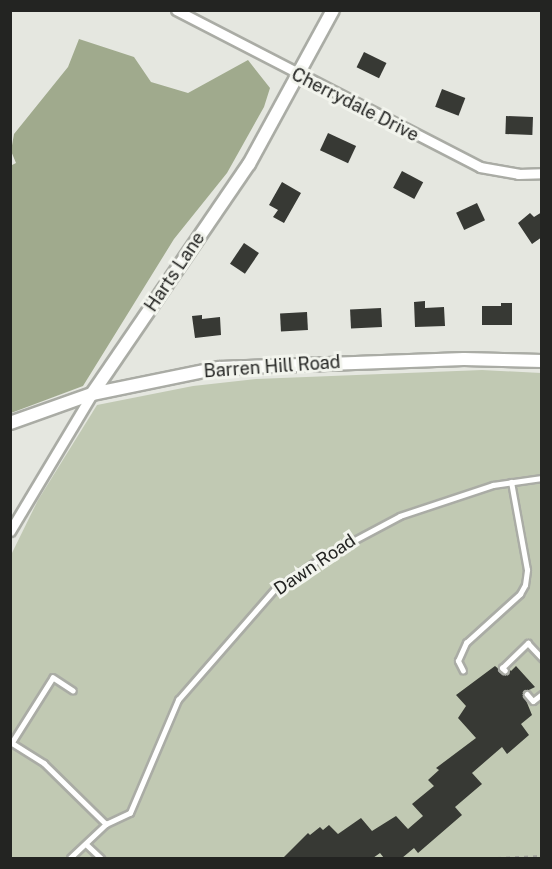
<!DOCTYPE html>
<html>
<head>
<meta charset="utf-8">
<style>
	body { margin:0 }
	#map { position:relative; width:552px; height:869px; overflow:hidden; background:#e5e7e0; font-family:"Public Sans",sans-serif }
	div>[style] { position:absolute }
	.green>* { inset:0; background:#c1c9b3 }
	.forest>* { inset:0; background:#a0aa8d }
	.building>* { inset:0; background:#373934; transform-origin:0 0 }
	.path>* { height:2px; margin-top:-1px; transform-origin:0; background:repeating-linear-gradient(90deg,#9fa09b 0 4.5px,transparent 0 9px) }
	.roads { filter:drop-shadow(2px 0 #aaaca5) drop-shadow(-2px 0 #aaaca5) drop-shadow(0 2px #aaaca5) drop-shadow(0 -2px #aaaca5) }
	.service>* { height:4.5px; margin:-2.25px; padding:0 2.25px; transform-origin:2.25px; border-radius:2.25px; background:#fff }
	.minor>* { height:9px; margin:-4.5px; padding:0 4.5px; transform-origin:4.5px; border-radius:4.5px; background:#fff }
	.tertiary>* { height:12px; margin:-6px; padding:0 6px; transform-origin:6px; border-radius:6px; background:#fff }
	span { translate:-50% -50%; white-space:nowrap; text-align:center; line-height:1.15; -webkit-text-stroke:6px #f2f4ed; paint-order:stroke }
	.street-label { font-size:18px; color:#232422 }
	.frame { position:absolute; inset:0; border:12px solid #232422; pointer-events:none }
</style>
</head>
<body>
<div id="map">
	<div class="green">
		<div style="clip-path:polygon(482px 370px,541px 373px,541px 858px,11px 858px,11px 555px,38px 500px,97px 405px,193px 386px,256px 379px)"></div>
	</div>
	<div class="forest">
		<div style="clip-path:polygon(79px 39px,134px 57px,151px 82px,188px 93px,248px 60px,270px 88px,264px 107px,227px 173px,174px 239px,83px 386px,11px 413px,10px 166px,16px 163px,11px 151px,14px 134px,68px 67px)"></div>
	</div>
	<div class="building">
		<div style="left:364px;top:52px;width:25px;height:17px;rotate:26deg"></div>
		<div style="left:442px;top:89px;width:25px;height:19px;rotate:21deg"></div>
		<div style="left:506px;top:116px;width:27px;height:18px;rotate:2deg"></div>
		<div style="left:328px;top:133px;width:31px;height:19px;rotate:25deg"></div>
		<div style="left:402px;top:171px;width:24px;height:19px;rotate:28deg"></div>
		<div style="clip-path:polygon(282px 182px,301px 193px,284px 223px,273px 217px,278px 210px,269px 205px)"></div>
		<div style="left:477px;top:203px;width:19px;height:23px;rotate:65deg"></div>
		<div style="clip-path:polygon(542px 212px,542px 237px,532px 244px,518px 223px,530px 213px,534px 217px)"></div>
		<div style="left:244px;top:243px;width:18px;height:25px;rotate:34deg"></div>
		<div style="clip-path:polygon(425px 301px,425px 308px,444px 307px,445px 326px,415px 327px,414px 302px)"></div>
		<div style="clip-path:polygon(501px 303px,512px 303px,512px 325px,482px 325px,482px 306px,501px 306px)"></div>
		<div style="left:381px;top:308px;width:19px;height:31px;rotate:87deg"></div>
		<div style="left:307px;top:312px;width:18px;height:27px;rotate:87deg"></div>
		<div style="clip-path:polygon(202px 315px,202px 319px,220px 317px,221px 335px,195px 338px,192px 316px)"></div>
		<div style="clip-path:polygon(495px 666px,506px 675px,508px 668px,511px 671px,516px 666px,535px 687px,523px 693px,532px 715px,521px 724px,529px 735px,507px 754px,502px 747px,472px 773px,482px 784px,455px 807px,462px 815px,418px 853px,414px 848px,402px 858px,384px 858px,380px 853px,373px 858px,283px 858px,308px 833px,310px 835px,320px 827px,323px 830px,329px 825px,338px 834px,361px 818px,372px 831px,396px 816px,408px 829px,423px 816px,412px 804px,434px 786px,428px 780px,439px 770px,436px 768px,476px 738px,458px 718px,466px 706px,456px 695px)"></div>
	</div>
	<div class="path">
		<div style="left:497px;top:858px;width:45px;rotate:-2.5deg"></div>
	</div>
	<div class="roads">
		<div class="service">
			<div style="left:463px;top:671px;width:11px;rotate:-117deg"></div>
			<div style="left:458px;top:661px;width:20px;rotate:-66deg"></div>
			<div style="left:466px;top:643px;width:73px;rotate:-42.2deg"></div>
			<div style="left:520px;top:594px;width:10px;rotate:-61deg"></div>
			<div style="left:525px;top:585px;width:15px;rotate:-82deg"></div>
			<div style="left:527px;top:570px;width:89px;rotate:-100.3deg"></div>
			<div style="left:505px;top:671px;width:4px;rotate:-135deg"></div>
			<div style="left:502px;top:668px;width:36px;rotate:-44deg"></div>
			<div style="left:528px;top:643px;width:21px;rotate:47deg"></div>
			<div style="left:73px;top:691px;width:24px;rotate:-147deg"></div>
			<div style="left:53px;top:678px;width:77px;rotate:122.2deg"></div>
			<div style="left:12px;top:743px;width:38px;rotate:32deg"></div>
			<div style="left:44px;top:763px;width:87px;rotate:44.5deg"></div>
			<div style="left:527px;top:694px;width:9px;rotate:49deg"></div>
			<div style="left:533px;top:701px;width:11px;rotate:-38deg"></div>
			<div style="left:86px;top:844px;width:21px;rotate:43deg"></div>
			<div style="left:70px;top:858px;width:50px;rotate:-43.4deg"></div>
			<div style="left:106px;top:824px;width:26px;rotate:-25deg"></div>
			<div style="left:130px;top:813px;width:123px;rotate:-67deg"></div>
			<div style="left:178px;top:700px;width:146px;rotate:-48.9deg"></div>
			<div style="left:274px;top:590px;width:57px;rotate:-34.2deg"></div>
			<div style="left:321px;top:558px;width:89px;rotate:-28deg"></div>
			<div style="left:400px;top:516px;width:98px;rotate:-18.4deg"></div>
			<div style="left:493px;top:485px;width:49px;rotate:-8.1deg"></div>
		</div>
		<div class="minor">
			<div style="left:176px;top:10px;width:342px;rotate:27.3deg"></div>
			<div style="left:480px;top:167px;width:39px;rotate:10deg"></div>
			<div style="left:518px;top:174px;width:24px;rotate:-2deg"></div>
			<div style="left:10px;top:531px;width:160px;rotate:-59.1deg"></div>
		</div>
		<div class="tertiary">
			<div style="left:92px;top:394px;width:278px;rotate:-55.7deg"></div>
			<div style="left:249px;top:164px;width:175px;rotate:-61.4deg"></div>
			<div style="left:10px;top:423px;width:87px;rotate:-19.5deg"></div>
			<div style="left:92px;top:394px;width:130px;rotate:-11.6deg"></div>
			<div style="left:219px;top:368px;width:245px;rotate:-2.1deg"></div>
			<div style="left:464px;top:359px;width:78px;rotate:1.5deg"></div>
		</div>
	</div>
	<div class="street-label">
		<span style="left:355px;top:105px;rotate:27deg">Cherrydale Drive</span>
		<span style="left:175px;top:272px;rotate:-56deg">Harts Lane</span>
		<span style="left:272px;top:367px;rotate:-4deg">Barren Hill Road</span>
		<span style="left:315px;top:565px;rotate:-34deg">Dawn Road</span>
	</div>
	<div class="frame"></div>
</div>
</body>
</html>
